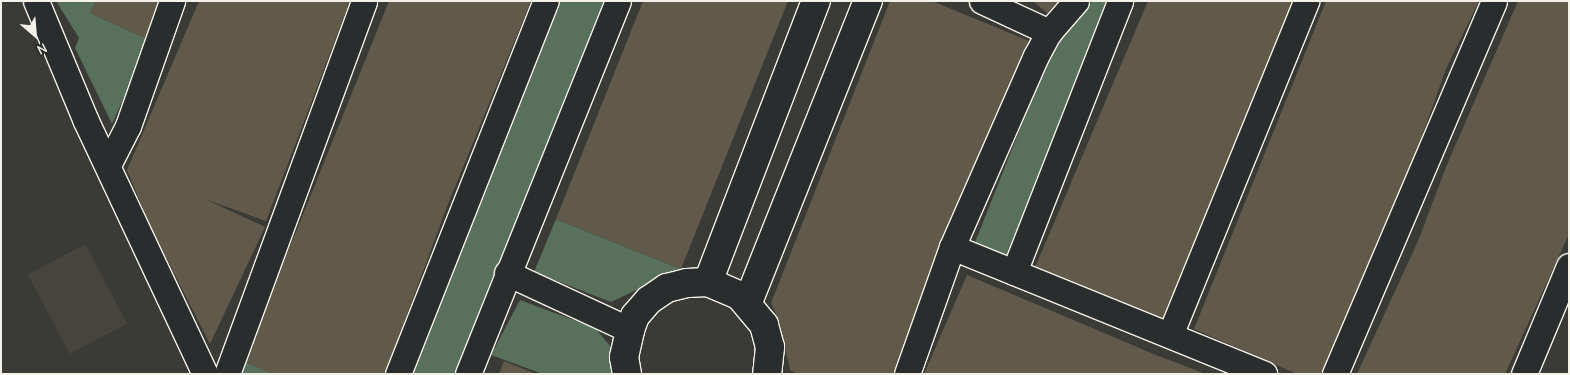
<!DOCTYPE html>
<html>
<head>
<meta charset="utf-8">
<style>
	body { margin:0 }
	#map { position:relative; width:1570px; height:375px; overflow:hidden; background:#3a3a36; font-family:"Comic Neue",sans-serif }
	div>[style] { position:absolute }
	.built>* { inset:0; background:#46443c; transform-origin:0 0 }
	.green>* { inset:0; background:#59705c }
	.building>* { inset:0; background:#615a4a }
	.roads { filter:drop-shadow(1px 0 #f4f1e8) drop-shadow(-1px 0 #f4f1e8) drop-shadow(0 1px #f4f1e8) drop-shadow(0 -1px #f4f1e8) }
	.street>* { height:25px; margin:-12.5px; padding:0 12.5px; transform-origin:12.5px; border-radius:12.5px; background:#2a2d2e }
	.secondary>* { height:28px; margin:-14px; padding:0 14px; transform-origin:14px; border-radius:14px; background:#2a2d2e }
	span { translate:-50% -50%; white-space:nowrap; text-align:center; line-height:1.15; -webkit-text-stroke:4.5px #2a2d2e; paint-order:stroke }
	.frame { position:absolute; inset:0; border:2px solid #f4f1e8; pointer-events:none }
	.north { position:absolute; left:10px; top:10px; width:50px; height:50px; -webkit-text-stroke:4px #2a2d2e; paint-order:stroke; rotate:153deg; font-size:14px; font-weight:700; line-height:20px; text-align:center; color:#f4f1e8 }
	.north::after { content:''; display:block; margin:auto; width:18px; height:22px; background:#f4f1e8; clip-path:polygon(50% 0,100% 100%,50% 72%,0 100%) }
</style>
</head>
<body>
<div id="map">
	<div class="built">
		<div style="left:85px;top:244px;width:90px;height:65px;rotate:62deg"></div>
	</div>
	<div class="green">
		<div style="clip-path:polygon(56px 1px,96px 1px,90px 13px,150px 40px,112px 124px,75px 48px,79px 38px)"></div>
		<div style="clip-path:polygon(560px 1px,609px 1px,457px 374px,413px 374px)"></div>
		<div style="clip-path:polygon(1093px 1px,1115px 1px,1013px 263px,974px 245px,1047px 61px,1071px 24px)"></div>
		<div style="clip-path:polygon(556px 219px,681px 269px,611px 302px,534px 272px)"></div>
		<div style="clip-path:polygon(520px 300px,595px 328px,611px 347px,618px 374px,543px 374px,491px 355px)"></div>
		<div style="clip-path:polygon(240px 360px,274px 374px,236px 374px)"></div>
	</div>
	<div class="building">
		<div style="clip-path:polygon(96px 1px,163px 1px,150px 40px,90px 13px)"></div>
		<div style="clip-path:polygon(199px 1px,350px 1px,266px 221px,205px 199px,265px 227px,210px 344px,150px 226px,127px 170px)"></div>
		<div style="clip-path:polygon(389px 1px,531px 1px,448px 204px,385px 374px,274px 374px,240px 360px,296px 232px)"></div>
		<div style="clip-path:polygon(643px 1px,788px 1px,681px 269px,556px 219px)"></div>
		<div style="clip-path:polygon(890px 1px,932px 1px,1029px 41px,893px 374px,798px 374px,790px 370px,780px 324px,771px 303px)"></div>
		<div style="clip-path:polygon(1033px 1px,1059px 1px,1047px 13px)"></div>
		<div style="clip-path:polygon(1148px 1px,1294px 1px,1167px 323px,1034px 270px)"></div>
		<div style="clip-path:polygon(1326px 1px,1479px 1px,1446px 69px,1390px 225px,1329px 374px,1297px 374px,1194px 329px)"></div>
		<div style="clip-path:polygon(1518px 1px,1569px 1px,1569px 234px,1505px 374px,1357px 374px,1418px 241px,1446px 167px)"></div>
		<div style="clip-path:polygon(967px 275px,1156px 355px,1206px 374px,924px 374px)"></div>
		<div style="clip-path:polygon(504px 361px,536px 374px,499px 374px)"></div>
	</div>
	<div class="roads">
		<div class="street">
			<div style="left:36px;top:1px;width:128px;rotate:67.4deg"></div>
			<div style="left:85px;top:119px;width:282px;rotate:64.8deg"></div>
			<div style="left:982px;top:1px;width:74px;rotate:24.8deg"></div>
			<div style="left:108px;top:165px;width:44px;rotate:-62.9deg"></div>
			<div style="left:128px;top:126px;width:133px;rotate:-70.6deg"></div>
			<div style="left:952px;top:247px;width:337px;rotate:22.1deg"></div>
			<div style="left:1014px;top:272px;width:291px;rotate:-68.6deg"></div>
			<div style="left:507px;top:273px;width:136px;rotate:24.9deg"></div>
			<div style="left:1170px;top:335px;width:361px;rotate:-67.8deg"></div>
			<div style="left:227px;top:374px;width:397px;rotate:-69.8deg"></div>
			<div style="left:398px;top:374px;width:401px;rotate:-68.4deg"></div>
			<div style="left:468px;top:374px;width:402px;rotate:-68.1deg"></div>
			<div style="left:907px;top:374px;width:135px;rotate:-70.5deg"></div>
			<div style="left:952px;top:247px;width:209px;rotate:-66.3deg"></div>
			<div style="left:1036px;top:56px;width:27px;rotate:-62deg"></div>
			<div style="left:1049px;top:32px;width:41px;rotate:-48.9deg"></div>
			<div style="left:1335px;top:374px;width:405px;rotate:-66.9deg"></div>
			<div style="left:1524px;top:374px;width:117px;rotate:-67.4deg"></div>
		</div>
		<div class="secondary">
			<div style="left:708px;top:282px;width:301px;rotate:-69deg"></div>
			<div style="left:748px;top:302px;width:324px;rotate:-68.3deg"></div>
			<div style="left:627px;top:374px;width:17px;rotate:-100deg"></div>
			<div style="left:624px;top:357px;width:28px;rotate:-77deg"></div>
			<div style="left:630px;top:330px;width:15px;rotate:-70deg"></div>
			<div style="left:635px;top:316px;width:21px;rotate:-49deg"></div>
			<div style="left:649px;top:300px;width:22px;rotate:-34deg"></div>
			<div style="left:667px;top:288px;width:21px;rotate:-14deg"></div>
			<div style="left:687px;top:283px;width:21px;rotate:-3deg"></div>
			<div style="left:708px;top:282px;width:34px;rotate:23deg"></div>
			<div style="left:739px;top:295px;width:39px;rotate:50deg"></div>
			<div style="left:764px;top:325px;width:23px;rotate:75deg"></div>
			<div style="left:770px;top:347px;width:27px;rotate:96deg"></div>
		</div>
	</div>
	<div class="frame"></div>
	<div class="north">N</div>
</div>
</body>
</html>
